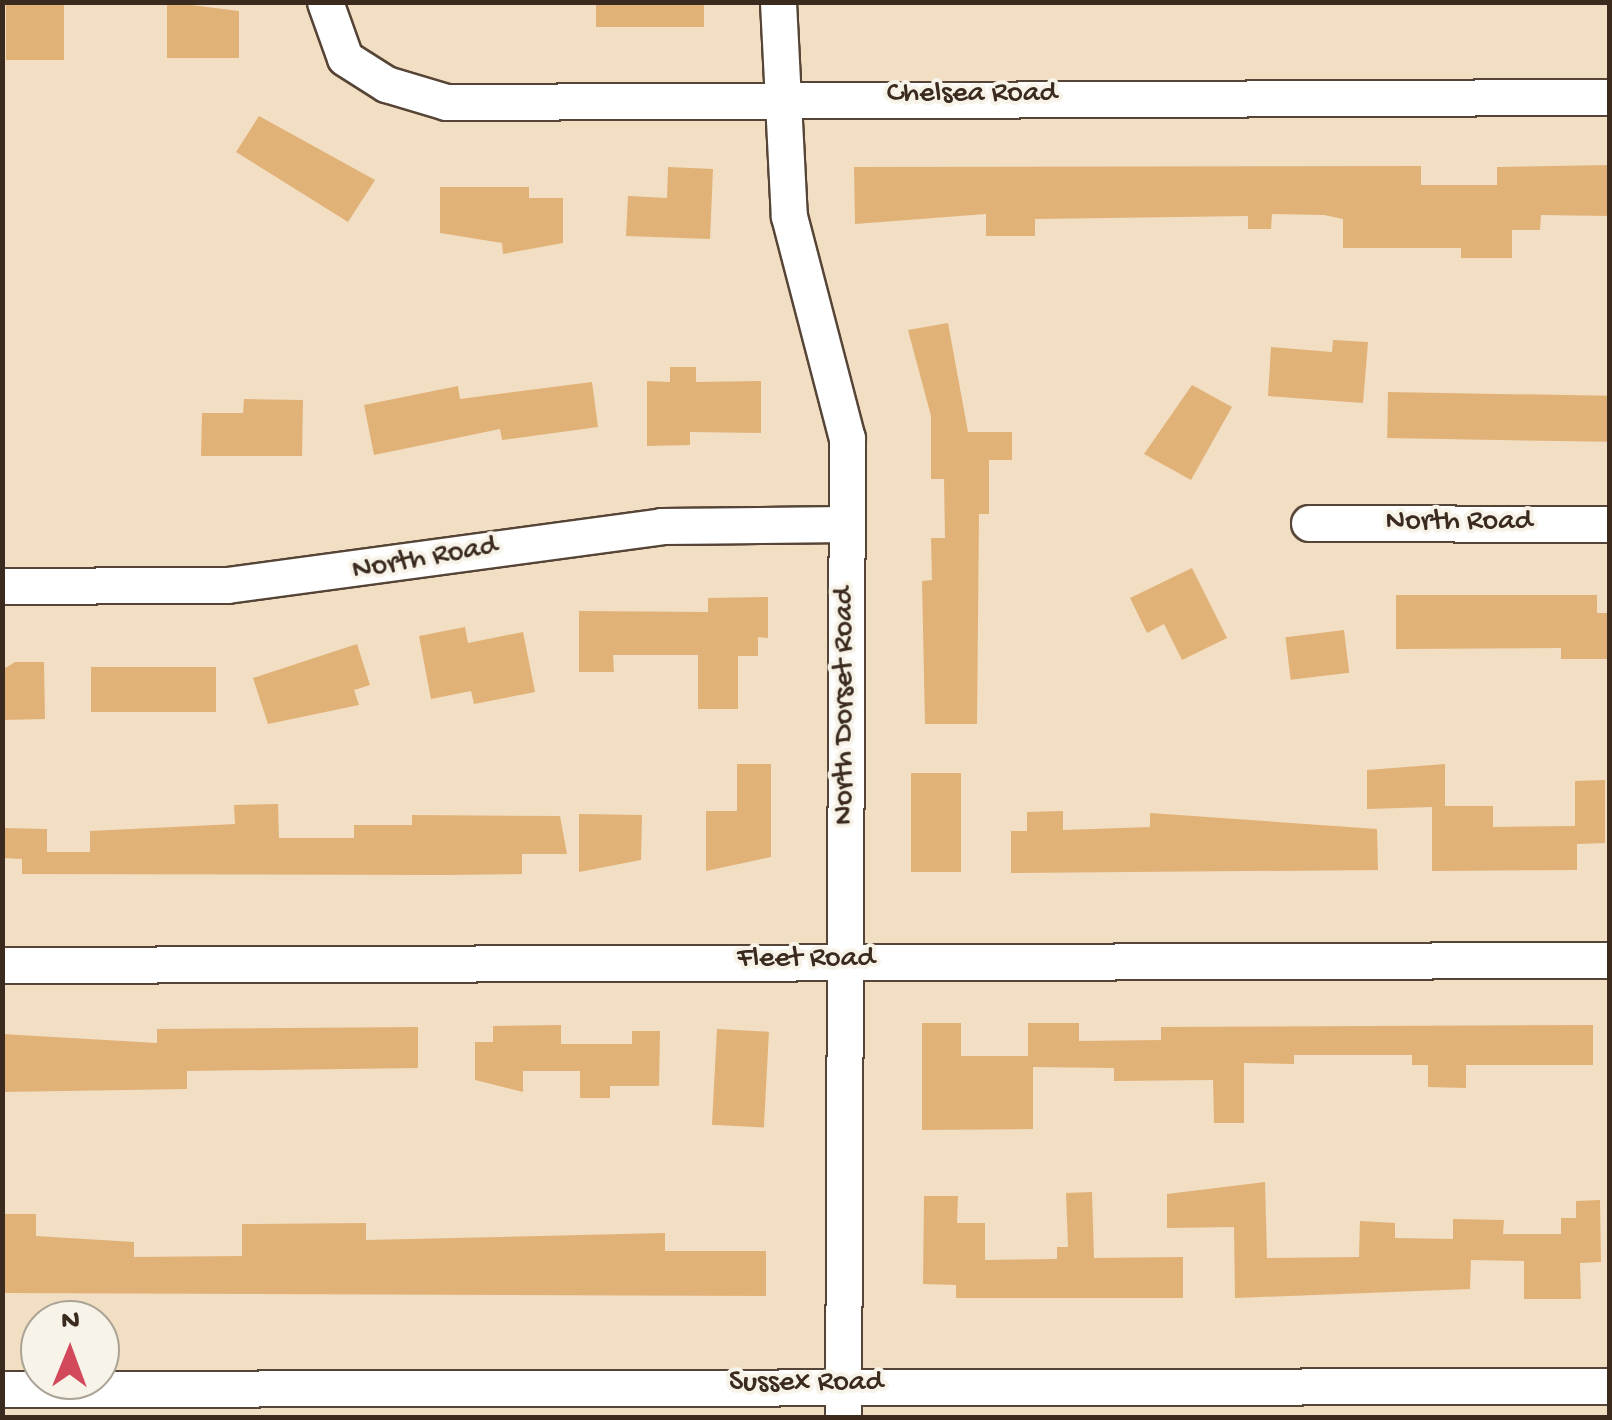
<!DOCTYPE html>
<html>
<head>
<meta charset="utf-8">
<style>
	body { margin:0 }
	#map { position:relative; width:1612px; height:1420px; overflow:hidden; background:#f2dec2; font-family:"Gochi Hand",sans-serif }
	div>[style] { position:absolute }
	.building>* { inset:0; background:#e1b278; transform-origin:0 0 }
	.roads { filter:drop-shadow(2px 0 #564537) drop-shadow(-2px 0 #564537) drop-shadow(0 2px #564537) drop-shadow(0 -2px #564537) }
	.minor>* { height:35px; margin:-17.5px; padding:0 17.5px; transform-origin:17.5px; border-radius:17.5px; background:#fff }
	span { translate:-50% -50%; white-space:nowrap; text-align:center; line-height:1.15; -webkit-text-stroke:8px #f7f3e8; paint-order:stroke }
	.street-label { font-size:30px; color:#3b2a1e }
	.frame { position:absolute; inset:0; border:5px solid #3b2a1e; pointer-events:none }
	.north { position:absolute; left:20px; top:1300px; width:100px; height:100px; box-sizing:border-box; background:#f7f3e8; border:2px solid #aca397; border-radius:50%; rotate:1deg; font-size:28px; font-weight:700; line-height:40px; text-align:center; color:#3b2a1e }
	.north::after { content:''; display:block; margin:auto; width:35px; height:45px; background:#d1495b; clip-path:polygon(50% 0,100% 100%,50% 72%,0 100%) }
</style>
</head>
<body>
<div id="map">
	<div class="building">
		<div style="left:6px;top:2px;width:58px;height:58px"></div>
		<div style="clip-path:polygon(167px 2px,239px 11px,239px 58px,167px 58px)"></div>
		<div style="left:596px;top:2px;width:108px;height:25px"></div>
		<div style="clip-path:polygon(259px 116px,375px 180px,348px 222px,236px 152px)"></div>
		<div style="clip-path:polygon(1610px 165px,1610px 216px,1541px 215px,1540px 230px,1512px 230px,1512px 258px,1461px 258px,1461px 248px,1343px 248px,1343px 219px,1324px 215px,1272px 214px,1271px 229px,1248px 229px,1248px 216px,1035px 219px,1035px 236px,986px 236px,986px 214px,855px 224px,854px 167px,1421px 166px,1421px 185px,1497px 185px,1497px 167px)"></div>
		<div style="clip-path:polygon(668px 167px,713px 169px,710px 239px,626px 236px,628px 196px,667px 198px)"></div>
		<div style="clip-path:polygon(440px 187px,529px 187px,529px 198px,563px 198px,563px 243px,503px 254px,502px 243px,440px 233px)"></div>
		<div style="clip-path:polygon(948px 323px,968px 432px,1012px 432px,1012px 460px,989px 460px,989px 514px,979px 514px,977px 724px,925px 724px,922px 581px,932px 580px,931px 538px,945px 538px,944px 479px,931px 479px,931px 416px,908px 330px)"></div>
		<div style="clip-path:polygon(1333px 340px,1368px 342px,1363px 403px,1268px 396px,1271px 347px,1332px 352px)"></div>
		<div style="clip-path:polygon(670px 367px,696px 367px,696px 382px,761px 381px,761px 433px,690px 432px,690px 445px,647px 446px,647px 381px,670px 382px)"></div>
		<div style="clip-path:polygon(592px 382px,598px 427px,502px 440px,500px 429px,374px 455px,364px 405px,458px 386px,460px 399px)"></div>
		<div style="clip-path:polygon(1192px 385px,1232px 407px,1191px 480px,1144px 454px)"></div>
		<div style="left:1388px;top:392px;width:222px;height:46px;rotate:1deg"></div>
		<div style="clip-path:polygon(244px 399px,303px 400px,302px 456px,201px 456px,202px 413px,243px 413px)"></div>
		<div style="clip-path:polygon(1192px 568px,1227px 638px,1182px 660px,1164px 624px,1147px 633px,1130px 598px)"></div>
		<div style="clip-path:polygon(1396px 595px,1597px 595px,1597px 613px,1610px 613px,1610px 659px,1561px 659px,1561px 648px,1396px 649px)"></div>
		<div style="clip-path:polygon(768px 597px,768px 638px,758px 637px,758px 656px,738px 656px,738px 709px,698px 709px,698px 655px,613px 655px,614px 672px,579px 672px,579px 611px,708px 612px,708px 598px)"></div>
		<div style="clip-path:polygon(465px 627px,468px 643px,523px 632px,535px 692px,474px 704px,471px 691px,431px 699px,419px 636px)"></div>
		<div style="left:1344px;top:630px;width:43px;height:59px;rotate:83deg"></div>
		<div style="clip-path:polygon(357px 644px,370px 685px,354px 690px,359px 705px,268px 724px,253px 678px)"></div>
		<div style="clip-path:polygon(15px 662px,44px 662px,45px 719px,2px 720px,2px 670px)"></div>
		<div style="left:91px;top:667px;width:125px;height:45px"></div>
		<div style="clip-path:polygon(737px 764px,771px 764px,771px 857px,706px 871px,706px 811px,737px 811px)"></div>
		<div style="clip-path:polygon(1445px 764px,1445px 806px,1493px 806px,1493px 827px,1575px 826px,1575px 781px,1605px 780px,1605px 843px,1577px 844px,1577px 870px,1432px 871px,1432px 807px,1367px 809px,1367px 770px)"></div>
		<div style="left:911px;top:773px;width:50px;height:99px"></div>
		<div style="clip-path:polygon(278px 804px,279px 838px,354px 838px,354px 825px,412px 825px,412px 815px,560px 816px,567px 854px,522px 854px,522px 874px,444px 875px,22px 874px,22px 859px,2px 858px,2px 828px,47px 829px,47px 852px,90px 852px,90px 831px,235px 824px,234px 805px)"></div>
		<div style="clip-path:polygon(1063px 811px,1063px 830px,1150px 827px,1150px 813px,1377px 829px,1378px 870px,1011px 873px,1011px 831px,1027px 831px,1027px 812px)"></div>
		<div style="clip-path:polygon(579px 814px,642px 815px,641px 860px,579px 872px)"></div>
		<div style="clip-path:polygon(922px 1023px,961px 1023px,961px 1056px,1028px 1056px,1028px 1023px,1079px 1023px,1079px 1041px,1161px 1040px,1161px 1027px,1593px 1025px,1593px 1065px,1466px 1065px,1466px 1088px,1428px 1087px,1428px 1065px,1412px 1065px,1412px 1055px,1294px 1055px,1294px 1064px,1244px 1063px,1244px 1123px,1214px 1123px,1213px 1080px,1114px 1081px,1114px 1068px,1033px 1067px,1033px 1129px,922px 1130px)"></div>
		<div style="clip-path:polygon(561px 1025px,561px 1044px,632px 1044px,632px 1031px,660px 1031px,659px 1086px,610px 1086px,610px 1098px,580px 1098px,580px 1071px,523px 1071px,523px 1092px,475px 1080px,475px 1042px,493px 1042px,493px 1026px)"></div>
		<div style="clip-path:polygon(418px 1027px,418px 1068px,187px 1071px,187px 1089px,2px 1092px,2px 1034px,157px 1043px,157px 1029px)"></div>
		<div style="left:717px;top:1029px;width:52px;height:96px;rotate:3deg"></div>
		<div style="clip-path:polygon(1265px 1182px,1267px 1258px,1359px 1257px,1360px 1221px,1395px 1223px,1395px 1238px,1453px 1239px,1453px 1219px,1504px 1220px,1503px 1234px,1561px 1234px,1561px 1218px,1576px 1218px,1576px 1201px,1600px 1200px,1601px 1262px,1580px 1263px,1581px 1299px,1524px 1299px,1524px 1261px,1471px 1260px,1470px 1289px,1235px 1298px,1234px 1227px,1167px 1228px,1167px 1194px)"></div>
		<div style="clip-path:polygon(1092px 1192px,1094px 1258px,1183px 1257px,1183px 1298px,956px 1298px,956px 1285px,923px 1284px,924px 1196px,958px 1196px,957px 1223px,985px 1223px,985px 1260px,1057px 1259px,1057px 1247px,1068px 1247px,1066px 1193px)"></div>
		<div style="clip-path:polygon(2px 1214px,36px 1214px,36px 1236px,134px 1242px,134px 1257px,242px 1256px,242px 1224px,366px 1223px,366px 1240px,665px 1233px,665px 1251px,766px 1251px,766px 1296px,2px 1293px)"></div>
	</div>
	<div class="roads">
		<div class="minor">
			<div style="left:325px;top:2px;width:59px;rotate:70.3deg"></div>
			<div style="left:345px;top:58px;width:49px;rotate:32.4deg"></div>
			<div style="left:386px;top:84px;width:63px;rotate:16.7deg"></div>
			<div style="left:446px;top:102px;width:1164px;rotate:-0.25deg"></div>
			<div style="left:778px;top:2px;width:214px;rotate:87.1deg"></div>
			<div style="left:789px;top:216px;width:229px;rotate:75.4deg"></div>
			<div style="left:847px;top:438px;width:980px;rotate:90.23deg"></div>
			<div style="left:1309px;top:523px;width:301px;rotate:0.2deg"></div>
			<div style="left:2px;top:586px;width:225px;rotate:-0.3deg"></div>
			<div style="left:227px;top:585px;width:438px;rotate:-7.7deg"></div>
			<div style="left:661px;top:526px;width:186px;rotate:-0.6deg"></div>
			<div style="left:2px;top:965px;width:1608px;rotate:-0.18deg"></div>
			<div style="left:2px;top:1389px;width:1608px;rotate:-0.11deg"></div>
		</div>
	</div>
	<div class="street-label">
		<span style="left:972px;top:95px">Chelsea Road</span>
		<span style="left:1459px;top:523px">North Road</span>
		<span style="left:425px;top:560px;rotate:-10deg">North Road</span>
		<span style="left:846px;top:706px;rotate:-90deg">North Dorset Road</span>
		<span style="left:806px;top:960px">Fleet Road</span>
		<span style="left:806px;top:1384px">Sussex Road</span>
	</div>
	<div class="frame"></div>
	<div class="north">N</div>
</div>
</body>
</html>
